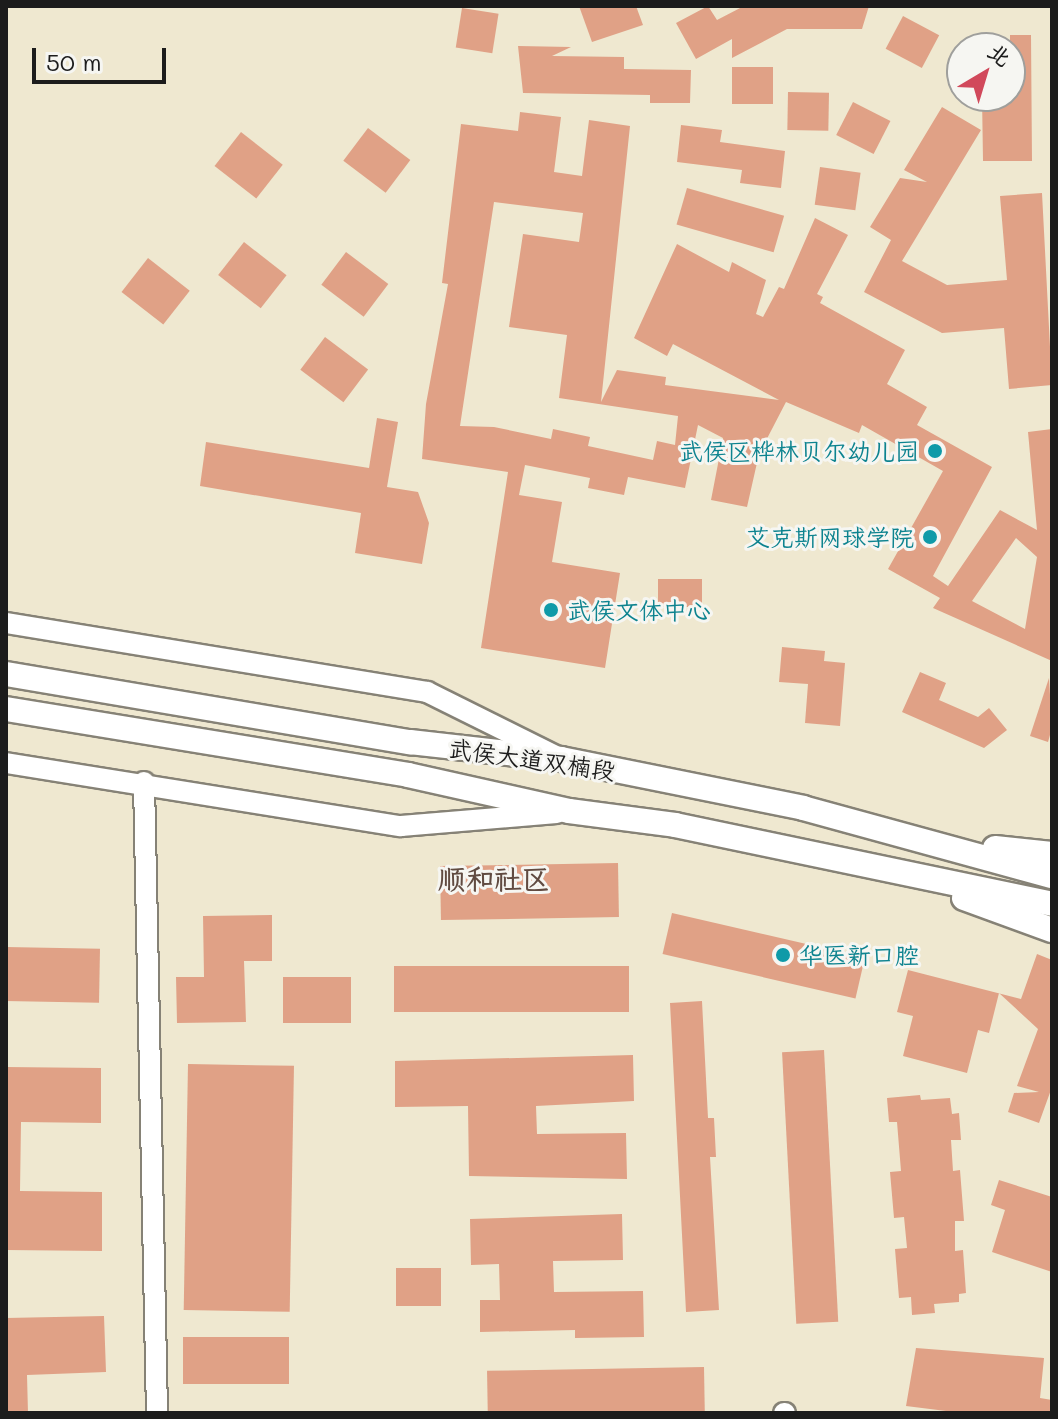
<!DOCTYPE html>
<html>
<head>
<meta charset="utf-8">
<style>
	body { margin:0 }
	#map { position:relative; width:1058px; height:1419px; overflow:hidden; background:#efe8d0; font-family:Mali,"LXGW WenKai TC",sans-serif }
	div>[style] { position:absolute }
	.building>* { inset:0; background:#e0a186; transform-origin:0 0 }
	.roads { filter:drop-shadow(2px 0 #868276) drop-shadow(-2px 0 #868276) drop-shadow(0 2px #868276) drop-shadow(0 -2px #868276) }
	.minor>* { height:20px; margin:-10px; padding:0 10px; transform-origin:10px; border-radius:10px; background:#fff }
	.major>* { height:24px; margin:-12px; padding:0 12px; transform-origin:12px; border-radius:12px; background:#fff }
	.dots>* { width:22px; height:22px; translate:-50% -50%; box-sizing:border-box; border:4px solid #f6f6f2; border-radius:50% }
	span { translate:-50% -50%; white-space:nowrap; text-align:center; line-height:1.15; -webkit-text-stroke:6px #f6f6f2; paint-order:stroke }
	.culture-label { font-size:24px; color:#0d838f }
	.right { translate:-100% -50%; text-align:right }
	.left { translate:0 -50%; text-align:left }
	.street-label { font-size:24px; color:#1c1c1c }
	.quarter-label { font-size:28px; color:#614b41; font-weight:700 }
	.frame { position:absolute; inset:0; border:8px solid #1c1c1c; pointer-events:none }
	.north { position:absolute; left:946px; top:32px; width:80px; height:80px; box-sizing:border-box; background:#f6f6f2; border:2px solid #9f9f9c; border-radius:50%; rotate:38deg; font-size:22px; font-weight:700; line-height:32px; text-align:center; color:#1c1c1c }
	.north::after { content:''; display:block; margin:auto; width:28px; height:36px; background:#d1495b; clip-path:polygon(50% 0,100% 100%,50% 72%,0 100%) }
	.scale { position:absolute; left:32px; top:48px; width:134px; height:36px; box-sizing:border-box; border:4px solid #1c1c1c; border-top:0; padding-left:10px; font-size:24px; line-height:28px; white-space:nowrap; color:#1c1c1c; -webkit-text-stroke:6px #f6f6f2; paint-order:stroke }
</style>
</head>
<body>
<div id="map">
	<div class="building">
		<div style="clip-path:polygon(579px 6px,636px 6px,643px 25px,592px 42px)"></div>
		<div style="clip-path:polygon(708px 6px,717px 20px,744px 6px,869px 6px,862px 29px,787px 29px,732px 58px,732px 39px,696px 59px,676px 23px)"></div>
		<div style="left:462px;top:8px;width:37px;height:40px;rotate:9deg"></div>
		<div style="left:903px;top:16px;width:41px;height:37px;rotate:28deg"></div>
		<div style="clip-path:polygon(1010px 35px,1031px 35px,1032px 161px,983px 161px,982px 96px,1010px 96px)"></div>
		<div style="clip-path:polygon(518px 46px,571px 47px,552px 56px,624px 57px,624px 69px,691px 70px,690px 103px,650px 103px,650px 95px,523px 93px)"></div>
		<div style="left:732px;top:67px;width:41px;height:37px"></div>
		<div style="left:788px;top:92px;width:41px;height:38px;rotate:1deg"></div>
		<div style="left:853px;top:102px;width:42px;height:37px;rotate:27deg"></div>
		<div style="clip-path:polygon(942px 107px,981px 130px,902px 261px,947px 285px,1007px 280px,1000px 196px,1042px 193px,1052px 385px,1009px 389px,1004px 328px,942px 333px,864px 292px,891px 240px,870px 227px,900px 178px,927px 182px,904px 170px)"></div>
		<div style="clip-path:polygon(evenodd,520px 112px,561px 117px,554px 172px,582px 176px,589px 120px,630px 126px,601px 402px,617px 370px,666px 377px,665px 385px,779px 400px,673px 344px,667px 356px,634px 338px,677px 244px,729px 272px,732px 262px,766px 280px,756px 314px,763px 317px,779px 287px,784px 289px,815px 218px,848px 235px,817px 294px,823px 297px,820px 303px,905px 350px,887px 384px,927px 407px,917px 425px,992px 467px,933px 576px,948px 586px,1000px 510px,1037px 530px,1028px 432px,1052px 429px,1052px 661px,933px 608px,940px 598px,888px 569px,943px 471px,862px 425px,859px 433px,786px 402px,759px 454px,747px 507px,711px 500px,723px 438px,698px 425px,685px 488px,628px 477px,624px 495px,588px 488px,590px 478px,525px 465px,519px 495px,562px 502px,552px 562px,620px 573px,605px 668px,481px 648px,508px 472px,422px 459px,426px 404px,448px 284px,442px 283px,461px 124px,518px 131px,520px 112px,494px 202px,583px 213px,579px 242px,523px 234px,509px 327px,567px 335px,559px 398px,678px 416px,675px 445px,657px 441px,653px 460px,588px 446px,590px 437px,553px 429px,551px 439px,494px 427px,460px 426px,494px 202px,520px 112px,1016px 538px,1037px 557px,1025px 629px,972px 601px,1016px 538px)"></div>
		<div style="clip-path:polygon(681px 125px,722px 130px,720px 142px,785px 151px,781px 188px,740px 183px,742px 170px,677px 162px)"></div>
		<div style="left:368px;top:128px;width:53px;height:41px;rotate:37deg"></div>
		<div style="left:241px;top:132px;width:53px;height:43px;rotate:38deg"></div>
		<div style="left:820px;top:167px;width:41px;height:38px;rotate:8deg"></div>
		<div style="left:687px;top:188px;width:101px;height:38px;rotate:16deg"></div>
		<div style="left:244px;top:242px;width:54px;height:42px;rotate:38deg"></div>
		<div style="left:346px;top:252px;width:53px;height:41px;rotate:37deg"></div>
		<div style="left:148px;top:258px;width:53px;height:43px;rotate:38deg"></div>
		<div style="left:325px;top:337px;width:54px;height:41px;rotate:37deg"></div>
		<div style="clip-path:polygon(377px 418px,398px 422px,387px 487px,418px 492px,429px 523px,422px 564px,355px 553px,361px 513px,200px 486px,206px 442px,369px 468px)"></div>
		<div style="left:702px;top:579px;width:28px;height:44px;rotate:90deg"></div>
		<div style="clip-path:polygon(782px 647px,825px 651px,824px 661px,845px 663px,840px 726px,805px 723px,808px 684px,779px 682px)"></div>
		<div style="clip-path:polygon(920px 672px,946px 683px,939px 700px,978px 717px,989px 708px,1007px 730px,984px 748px,902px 712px)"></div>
		<div style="clip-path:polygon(1049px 678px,1052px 728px,1048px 742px,1030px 736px)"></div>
		<div style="left:618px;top:863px;width:54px;height:178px;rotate:89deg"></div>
		<div style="left:672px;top:913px;width:198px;height:42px;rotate:13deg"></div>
		<div style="clip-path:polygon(272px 915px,272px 961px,244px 961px,246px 1022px,177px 1023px,176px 977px,204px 977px,203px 916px)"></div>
		<div style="left:6px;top:947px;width:94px;height:54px;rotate:1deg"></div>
		<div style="clip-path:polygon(1037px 954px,1052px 960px,1052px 1087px,1039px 1123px,1008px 1112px,1014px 1093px,1039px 1092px,1017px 1086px,1038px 1029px,999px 993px,989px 1033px,978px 1030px,967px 1073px,903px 1056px,913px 1016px,897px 1012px,908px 970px,1021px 999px)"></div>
		<div style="left:629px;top:966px;width:46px;height:235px;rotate:90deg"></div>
		<div style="left:283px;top:977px;width:68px;height:46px"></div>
		<div style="clip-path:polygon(702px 1001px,708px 1118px,714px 1118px,716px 1157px,710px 1157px,719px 1310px,686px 1312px,670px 1003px)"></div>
		<div style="left:824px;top:1050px;width:272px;height:42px;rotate:87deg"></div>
		<div style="clip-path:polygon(633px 1055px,634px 1101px,536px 1106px,537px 1134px,626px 1133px,627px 1179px,469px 1176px,468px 1106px,395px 1107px,395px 1061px)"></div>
		<div style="left:188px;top:1064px;width:106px;height:246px;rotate:1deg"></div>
		<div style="clip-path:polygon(6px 1067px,101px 1068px,101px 1123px,21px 1122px,20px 1191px,102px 1192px,102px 1251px,6px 1250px)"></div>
		<div style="clip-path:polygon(920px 1095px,921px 1100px,950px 1098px,952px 1114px,959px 1113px,961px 1140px,951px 1140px,953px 1171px,960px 1170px,964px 1221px,955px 1221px,955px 1251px,963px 1250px,966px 1293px,959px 1294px,959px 1302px,934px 1304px,935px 1313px,912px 1315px,911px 1297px,899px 1298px,895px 1249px,907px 1248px,904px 1217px,894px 1218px,890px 1172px,901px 1171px,897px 1122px,889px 1122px,887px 1098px)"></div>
		<div style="clip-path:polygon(999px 1180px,1052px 1197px,1052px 1272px,992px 1252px,1005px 1210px,991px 1205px)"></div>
		<div style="clip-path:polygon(622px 1214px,623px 1260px,553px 1261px,554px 1292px,643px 1291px,644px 1337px,575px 1338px,575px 1330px,480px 1332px,480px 1300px,500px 1300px,499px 1264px,471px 1265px,470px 1219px)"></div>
		<div style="left:441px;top:1268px;width:38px;height:45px;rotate:90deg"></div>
		<div style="clip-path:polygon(104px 1316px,106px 1372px,27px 1375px,28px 1413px,6px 1413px,6px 1318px)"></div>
		<div style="left:183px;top:1337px;width:106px;height:47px"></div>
		<div style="clip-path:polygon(916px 1348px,1044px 1358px,1040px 1398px,1052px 1400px,1052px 1413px,962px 1413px,906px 1406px)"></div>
		<div style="left:704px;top:1367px;width:46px;height:217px;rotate:89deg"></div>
	</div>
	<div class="roads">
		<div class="minor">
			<div style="left:6px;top:623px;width:427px;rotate:9.3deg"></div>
			<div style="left:427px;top:692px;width:142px;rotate:26.4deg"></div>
			<div style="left:6px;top:763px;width:400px;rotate:9.1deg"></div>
			<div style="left:401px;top:826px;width:156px;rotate:-4.8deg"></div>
			<div style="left:144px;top:782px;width:631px;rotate:88.82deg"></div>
			<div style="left:784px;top:1413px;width:1px"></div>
		</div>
		<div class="major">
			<div style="left:6px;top:674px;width:410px;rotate:9.6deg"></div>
			<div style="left:410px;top:742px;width:152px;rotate:6.4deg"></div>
			<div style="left:561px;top:759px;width:247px;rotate:11.4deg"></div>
			<div style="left:803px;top:808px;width:258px;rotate:15.3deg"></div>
			<div style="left:6px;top:709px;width:407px;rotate:9.3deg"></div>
			<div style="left:408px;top:775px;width:165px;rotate:12.6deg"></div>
			<div style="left:569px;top:811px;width:107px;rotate:7.5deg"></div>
			<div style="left:675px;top:825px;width:385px;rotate:11.8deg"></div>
			<div style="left:995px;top:848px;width:57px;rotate:6deg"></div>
			<div style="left:964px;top:898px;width:94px;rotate:20deg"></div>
		</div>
	</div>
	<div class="dots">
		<div style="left:935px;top:451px;background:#0f9aa8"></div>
		<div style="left:930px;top:537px;background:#0f9aa8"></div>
		<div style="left:551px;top:610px;background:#0f9aa8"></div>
		<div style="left:783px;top:955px;background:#0f9aa8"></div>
	</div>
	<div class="culture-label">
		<span class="right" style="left:919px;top:451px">武侯区桦林贝尔幼儿园</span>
		<span class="right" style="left:914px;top:537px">艾克斯网球学院</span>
		<span class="left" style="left:567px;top:610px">武侯文体中心</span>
		<span class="left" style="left:799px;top:955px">华医新口腔</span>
	</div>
	<div class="street-label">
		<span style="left:532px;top:759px;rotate:8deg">武侯大道双楠段</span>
	</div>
	<div class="quarter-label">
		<span style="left:494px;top:878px">顺和社区</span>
	</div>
	<div class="frame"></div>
	<div class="north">北</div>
	<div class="scale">50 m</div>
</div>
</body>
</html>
